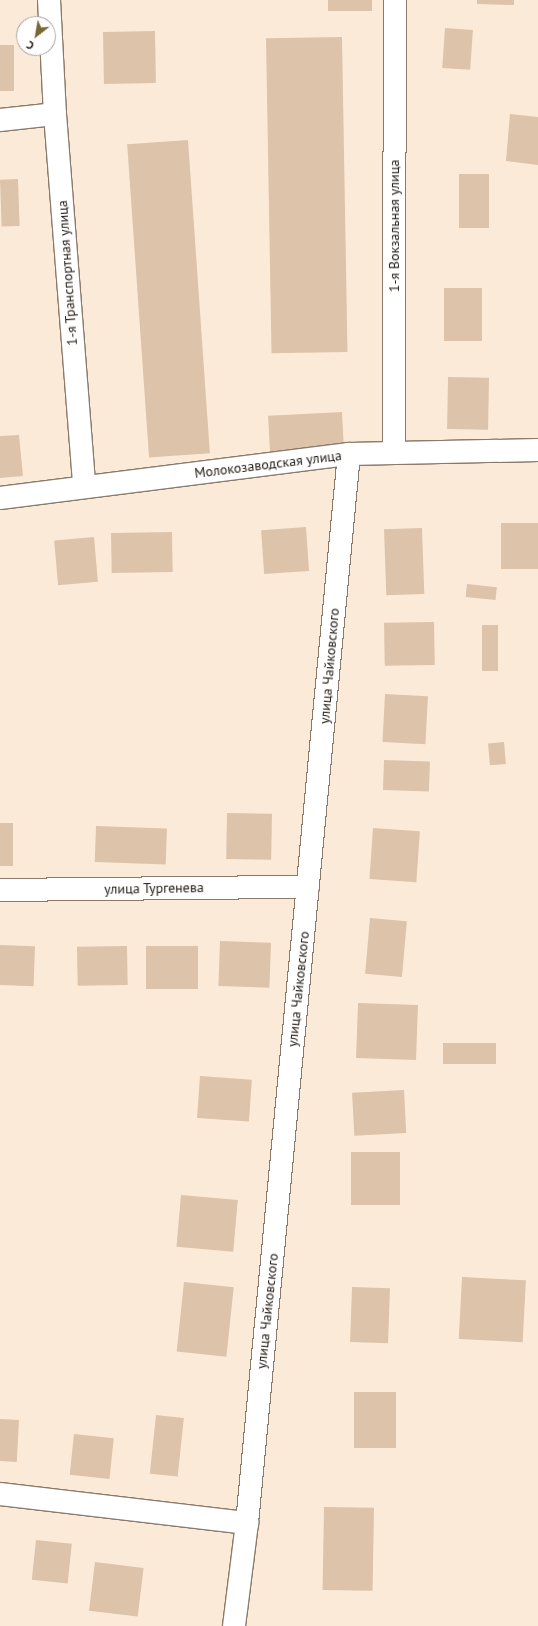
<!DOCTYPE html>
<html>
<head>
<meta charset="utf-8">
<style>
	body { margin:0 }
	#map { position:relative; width:538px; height:1626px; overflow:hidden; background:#fcead9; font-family:"PT Sans",sans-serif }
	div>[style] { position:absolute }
	.building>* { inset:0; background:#ddc3a9; transform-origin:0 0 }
	.roads { filter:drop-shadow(1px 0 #897a6b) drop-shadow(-1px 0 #897a6b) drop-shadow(0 1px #897a6b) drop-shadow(0 -1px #897a6b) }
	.minor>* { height:22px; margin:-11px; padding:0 11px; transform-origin:11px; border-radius:11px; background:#fff }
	span { translate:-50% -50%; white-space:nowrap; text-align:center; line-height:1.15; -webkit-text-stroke:3px #fff; paint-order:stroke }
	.street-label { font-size:14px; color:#211b15 }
	.north { position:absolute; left:16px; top:16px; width:40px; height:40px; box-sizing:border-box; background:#fff; border:1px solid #a6a4a1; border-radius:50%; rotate:211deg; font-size:11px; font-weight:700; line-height:16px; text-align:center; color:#211b15 }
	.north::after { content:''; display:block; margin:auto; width:14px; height:18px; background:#786836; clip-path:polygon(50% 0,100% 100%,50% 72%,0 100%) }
</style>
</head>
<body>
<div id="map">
	<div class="building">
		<div style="left:328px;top:0;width:44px;height:11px"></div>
		<div style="clip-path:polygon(477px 0,514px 0,514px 5px,477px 4px)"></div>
		<div style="left:445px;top:28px;width:28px;height:40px;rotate:4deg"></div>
		<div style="left:155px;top:31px;width:52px;height:52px;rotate:89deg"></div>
		<div style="left:342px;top:37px;width:315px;height:76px;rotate:89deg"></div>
		<div style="left:0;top:45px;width:14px;height:46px"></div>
		<div style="clip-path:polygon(510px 114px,538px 117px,538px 165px,506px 161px)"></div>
		<div style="left:188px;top:140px;width:314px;height:61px;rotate:86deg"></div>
		<div style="left:459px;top:174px;width:30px;height:54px"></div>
		<div style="left:18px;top:179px;width:47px;height:18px;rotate:88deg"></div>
		<div style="left:482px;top:288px;width:53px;height:38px;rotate:90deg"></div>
		<div style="left:448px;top:377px;width:41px;height:52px;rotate:1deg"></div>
		<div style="left:342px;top:412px;width:36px;height:74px;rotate:87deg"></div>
		<div style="clip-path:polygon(19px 435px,23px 476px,0 478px,0 436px)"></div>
		<div style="left:538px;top:523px;width:46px;height:37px;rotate:90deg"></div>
		<div style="left:306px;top:527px;width:44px;height:45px;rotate:86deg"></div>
		<div style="left:422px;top:528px;width:66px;height:38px;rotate:88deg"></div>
		<div style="left:172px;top:532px;width:40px;height:61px;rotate:89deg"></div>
		<div style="left:94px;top:537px;width:45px;height:40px;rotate:85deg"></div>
		<div style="left:467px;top:584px;width:30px;height:13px;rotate:6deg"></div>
		<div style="left:434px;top:622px;width:43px;height:50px;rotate:89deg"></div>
		<div style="left:482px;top:625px;width:16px;height:46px"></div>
		<div style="left:385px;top:694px;width:43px;height:48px;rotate:3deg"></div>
		<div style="left:504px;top:742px;width:22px;height:16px;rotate:85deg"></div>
		<div style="left:384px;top:760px;width:46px;height:30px;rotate:2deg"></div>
		<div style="left:227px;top:813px;width:45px;height:46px;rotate:1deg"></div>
		<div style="left:0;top:823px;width:13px;height:43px"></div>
		<div style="left:96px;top:826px;width:71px;height:36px;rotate:2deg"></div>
		<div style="left:373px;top:828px;width:47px;height:51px;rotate:4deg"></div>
		<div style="left:370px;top:918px;width:37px;height:56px;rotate:5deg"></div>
		<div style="left:220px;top:941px;width:51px;height:45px;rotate:2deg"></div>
		<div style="left:0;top:945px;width:35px;height:40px;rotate:2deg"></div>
		<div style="left:127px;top:946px;width:39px;height:50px;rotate:89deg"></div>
		<div style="left:146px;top:946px;width:52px;height:43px"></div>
		<div style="left:358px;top:1003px;width:60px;height:55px;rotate:2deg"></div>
		<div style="left:443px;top:1043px;width:53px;height:21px"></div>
		<div style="left:200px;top:1076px;width:52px;height:42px;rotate:4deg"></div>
		<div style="left:404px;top:1090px;width:43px;height:52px;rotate:87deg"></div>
		<div style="left:351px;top:1152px;width:49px;height:53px"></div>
		<div style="left:181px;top:1195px;width:57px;height:52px;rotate:5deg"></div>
		<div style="left:462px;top:1277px;width:64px;height:62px;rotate:3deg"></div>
		<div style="left:184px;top:1282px;width:50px;height:70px;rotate:6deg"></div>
		<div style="left:352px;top:1287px;width:38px;height:55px;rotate:2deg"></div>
		<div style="left:354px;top:1392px;width:42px;height:56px"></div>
		<div style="left:156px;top:1415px;width:28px;height:59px;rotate:6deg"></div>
		<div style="left:0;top:1419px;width:19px;height:42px;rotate:3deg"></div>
		<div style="left:74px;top:1434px;width:40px;height:41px;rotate:6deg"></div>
		<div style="left:324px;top:1507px;width:50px;height:83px;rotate:1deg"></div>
		<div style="left:36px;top:1540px;width:36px;height:40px;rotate:6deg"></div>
		<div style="left:95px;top:1562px;width:49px;height:49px;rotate:7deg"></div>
	</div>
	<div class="roads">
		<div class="minor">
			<div style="left:49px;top:0;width:114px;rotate:87deg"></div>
			<div style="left:55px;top:114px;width:373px;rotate:85.5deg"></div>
			<div style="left:0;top:120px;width:55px;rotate:-6.2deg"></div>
			<div style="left:394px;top:453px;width:453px;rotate:-89.9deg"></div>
			<div style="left:0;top:498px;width:352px;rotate:-7.2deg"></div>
			<div style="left:349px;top:454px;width:189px;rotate:-1.2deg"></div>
			<div style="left:0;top:890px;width:308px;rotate:-0.6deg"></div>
			<div style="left:0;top:1494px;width:249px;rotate:6.7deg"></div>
			<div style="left:234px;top:1626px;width:104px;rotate:-82.8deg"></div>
			<div style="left:247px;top:1523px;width:1074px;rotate:-84.55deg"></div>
		</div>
	</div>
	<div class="street-label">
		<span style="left:394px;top:226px;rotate:-90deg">1-я Вокзальная улица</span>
		<span style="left:67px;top:273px;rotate:-94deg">1-я Транспортная улица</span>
		<span style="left:268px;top:464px;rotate:-7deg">Молокозаводская улица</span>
		<span style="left:329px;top:666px;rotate:-85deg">улица Чайковского</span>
		<span style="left:154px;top:888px;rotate:-1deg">улица Тургенева</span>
		<span style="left:298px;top:989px;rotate:-84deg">улица Чайковского</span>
		<span style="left:267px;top:1311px;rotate:-84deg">улица Чайковского</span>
	</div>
	<div class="north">С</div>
</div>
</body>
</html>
